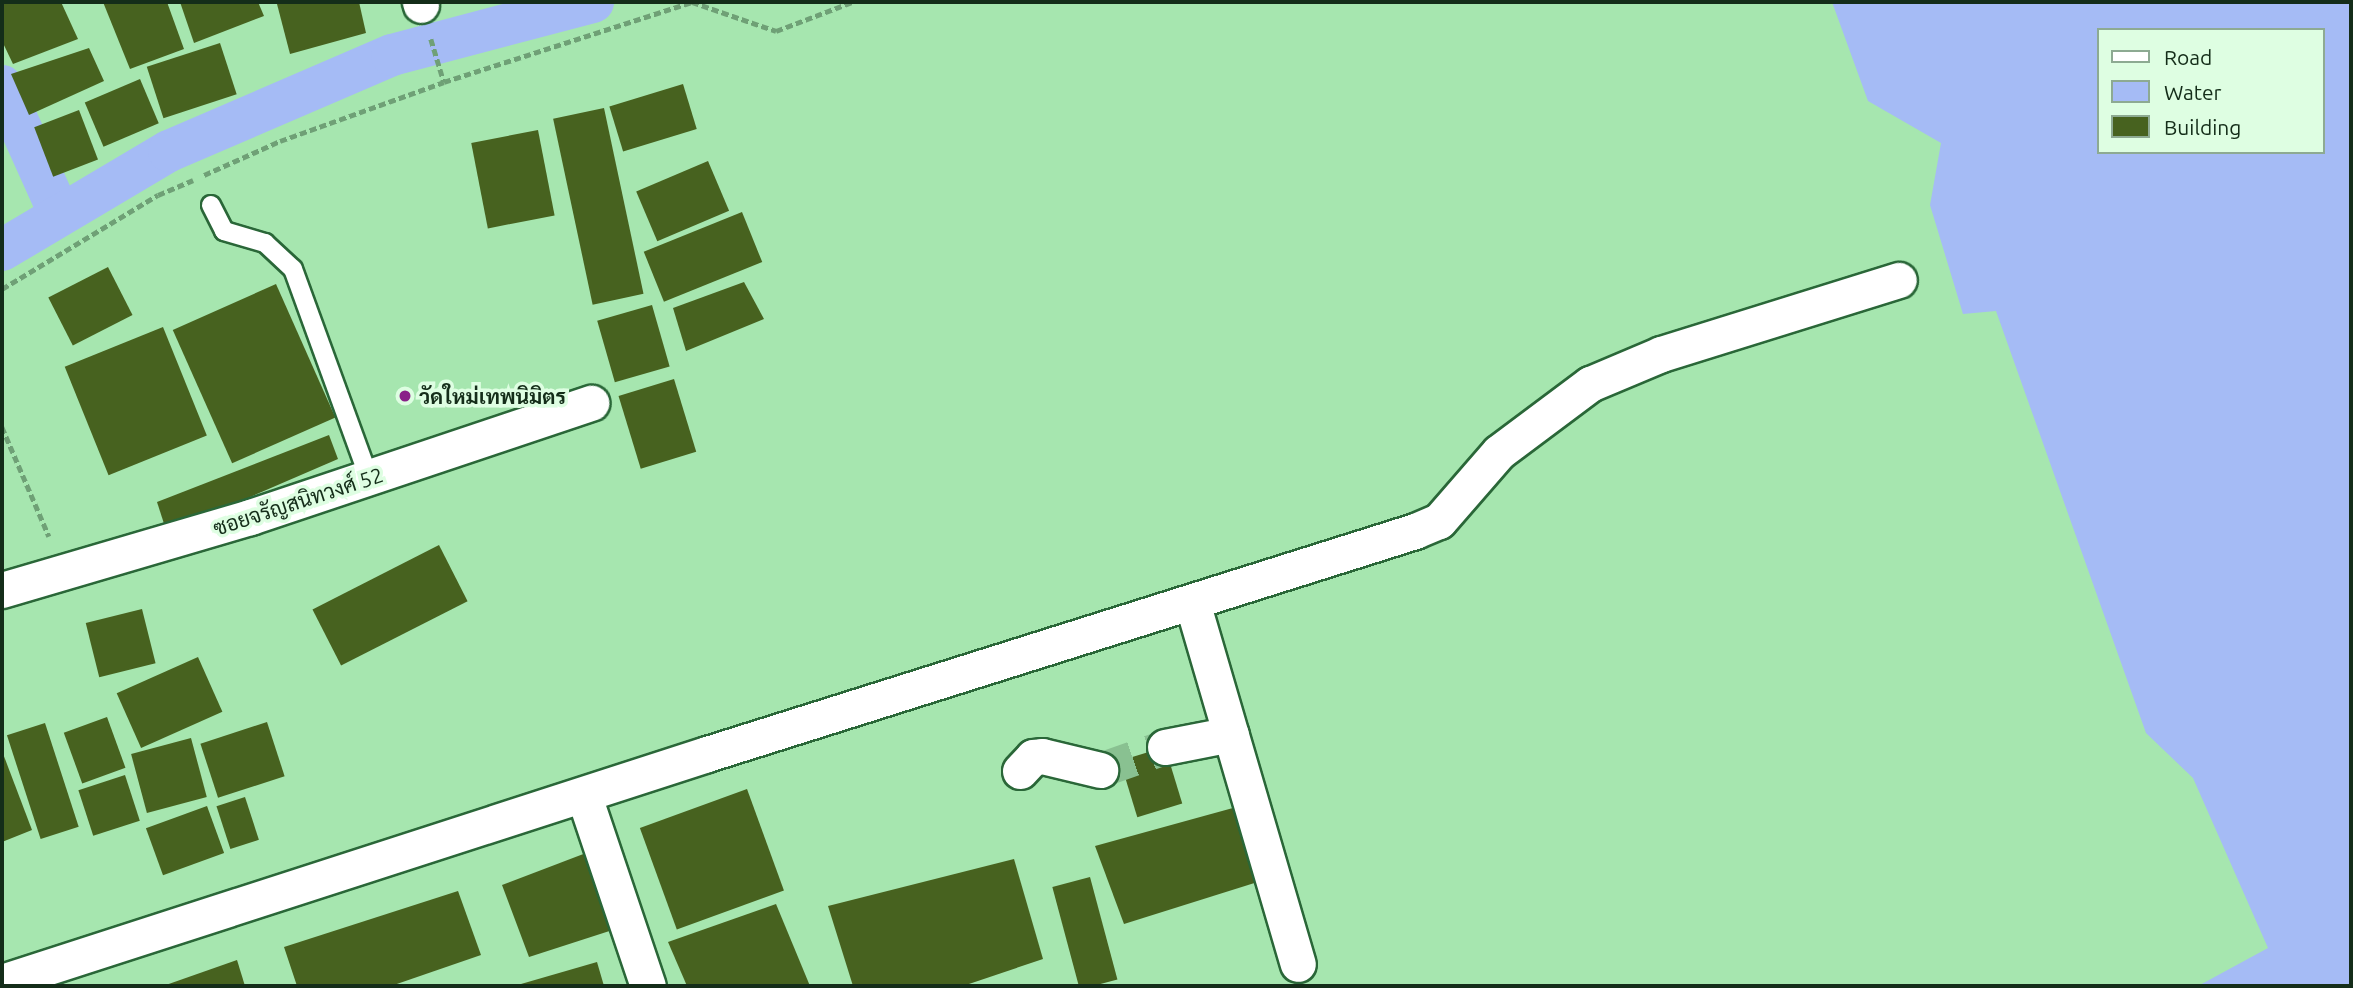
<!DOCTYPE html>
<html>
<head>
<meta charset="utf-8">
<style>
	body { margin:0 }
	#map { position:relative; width:2353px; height:988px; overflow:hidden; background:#a6e6af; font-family:Ubuntu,Sarabun,sans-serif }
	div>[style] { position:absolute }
	.water>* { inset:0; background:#a5bbf5 }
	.canal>* { height:42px; margin:-21px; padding:0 21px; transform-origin:21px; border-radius:21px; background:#a5bbf5 }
	.building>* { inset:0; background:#47621f; transform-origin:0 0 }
	.minor-tunnel>* { height:35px; margin-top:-17.5px; transform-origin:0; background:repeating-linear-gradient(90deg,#89c191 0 35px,transparent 0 53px) }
	.path>* { height:4.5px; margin-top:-2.25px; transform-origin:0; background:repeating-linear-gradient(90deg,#6fa076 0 7px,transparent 0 10.5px) }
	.roads { filter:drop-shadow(2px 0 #2a6738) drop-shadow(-2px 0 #2a6738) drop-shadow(0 2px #2a6738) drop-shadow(0 -2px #2a6738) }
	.service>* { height:18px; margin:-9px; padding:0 9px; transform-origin:9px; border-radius:9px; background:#fff }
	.minor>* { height:35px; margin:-17.5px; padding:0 17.5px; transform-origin:17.5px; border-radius:17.5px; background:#fff }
	.dots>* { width:19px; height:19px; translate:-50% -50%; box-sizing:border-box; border:4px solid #defee2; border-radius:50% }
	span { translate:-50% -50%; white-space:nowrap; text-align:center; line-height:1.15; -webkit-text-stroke:7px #defee2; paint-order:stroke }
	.poi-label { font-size:21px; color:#142d19; font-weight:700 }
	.left { translate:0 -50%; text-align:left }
	.street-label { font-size:21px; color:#142d19 }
	.frame { position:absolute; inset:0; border:4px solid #142d19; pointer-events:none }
	.legend { position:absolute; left:2097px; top:28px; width:228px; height:126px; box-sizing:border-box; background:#defee2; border:2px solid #8daa92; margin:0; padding:9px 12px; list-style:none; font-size:21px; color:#142d19 }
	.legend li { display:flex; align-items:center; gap:14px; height:35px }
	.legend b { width:35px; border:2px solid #8daa92 }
</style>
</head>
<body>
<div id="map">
	<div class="water">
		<div style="clip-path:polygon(evenodd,1832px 2px,2351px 2px,2351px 986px,2198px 986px,2268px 948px,2193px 778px,2146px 733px,1996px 311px,1963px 314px,1930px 205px,1941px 143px,1868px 101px,1832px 2px,2099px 30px,2323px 30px,2323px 152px,2099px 152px,2099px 30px)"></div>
	</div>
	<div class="canal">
		<div style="left:2px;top:86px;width:141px;rotate:65.8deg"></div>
		<div style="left:2px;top:250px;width:194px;rotate:-30.7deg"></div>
		<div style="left:169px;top:151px;width:243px;rotate:-23.3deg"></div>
		<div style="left:392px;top:55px;width:208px;rotate:-14.8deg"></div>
	</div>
	<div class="building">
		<div style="clip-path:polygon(2px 2px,61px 2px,78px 39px,13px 64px,2px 41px)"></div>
		<div style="clip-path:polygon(103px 2px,167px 2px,184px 49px,130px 69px)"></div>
		<div style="clip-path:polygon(180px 2px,258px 2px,264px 16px,194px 43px)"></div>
		<div style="clip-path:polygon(281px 2px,359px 2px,366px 33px,290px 54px,277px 4px)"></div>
		<div style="left:220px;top:43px;width:54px;height:77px;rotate:72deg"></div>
		<div style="clip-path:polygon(89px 48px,104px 81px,29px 115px,11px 74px)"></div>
		<div style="left:140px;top:79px;width:48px;height:60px;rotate:67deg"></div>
		<div style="left:683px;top:84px;width:47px;height:77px;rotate:73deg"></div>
		<div style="left:604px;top:108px;width:190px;height:52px;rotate:78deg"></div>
		<div style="left:79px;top:110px;width:53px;height:48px;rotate:69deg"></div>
		<div style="left:538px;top:130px;width:87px;height:68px;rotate:79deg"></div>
		<div style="left:708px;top:161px;width:54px;height:78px;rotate:67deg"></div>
		<div style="left:742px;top:212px;width:54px;height:106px;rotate:68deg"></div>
		<div style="left:108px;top:267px;width:54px;height:67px;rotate:63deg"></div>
		<div style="clip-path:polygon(744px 282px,764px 319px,686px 351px,673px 308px)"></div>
		<div style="left:276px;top:284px;width:146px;height:113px;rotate:66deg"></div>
		<div style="left:652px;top:305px;width:64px;height:57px;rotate:74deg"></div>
		<div style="left:163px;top:327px;width:117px;height:106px;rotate:68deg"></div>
		<div style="left:674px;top:379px;width:76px;height:58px;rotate:73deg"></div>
		<div style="clip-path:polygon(329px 435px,338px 459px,167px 533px,157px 502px)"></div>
		<div style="left:439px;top:545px;width:63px;height:142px;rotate:63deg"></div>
		<div style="left:142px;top:609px;width:56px;height:58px;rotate:76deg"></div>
		<div style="left:198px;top:657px;width:60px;height:89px;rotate:66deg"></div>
		<div style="left:107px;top:717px;width:54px;height:46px;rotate:70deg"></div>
		<div style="left:267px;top:722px;width:57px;height:70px;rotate:72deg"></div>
		<div style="left:45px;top:723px;width:109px;height:40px;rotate:72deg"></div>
		<div style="left:191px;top:738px;width:61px;height:62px;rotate:75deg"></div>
		<div style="left:1165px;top:747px;width:59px;height:47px;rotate:73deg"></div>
		<div style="clip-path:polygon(2px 751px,32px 830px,2px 842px)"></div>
		<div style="left:125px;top:775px;width:48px;height:49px;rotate:72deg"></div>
		<div style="left:747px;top:789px;width:108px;height:114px;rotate:70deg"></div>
		<div style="left:245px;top:797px;width:45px;height:30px;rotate:72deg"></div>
		<div style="clip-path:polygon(1251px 803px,1264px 880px,1124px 924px,1095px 846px)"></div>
		<div style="left:207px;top:806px;width:50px;height:65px;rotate:70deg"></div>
		<div style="clip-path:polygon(586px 853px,628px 925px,529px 957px,502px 885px)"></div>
		<div style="clip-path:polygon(1014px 859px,1043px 959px,963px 986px,853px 986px,828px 906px)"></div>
		<div style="left:1090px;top:877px;width:106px;height:39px;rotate:75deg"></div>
		<div style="clip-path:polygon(458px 891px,481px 955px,391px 986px,297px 986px,284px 947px)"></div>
		<div style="clip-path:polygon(776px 904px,810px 986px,687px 986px,668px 942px)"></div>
		<div style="clip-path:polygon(237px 960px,245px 986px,163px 986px)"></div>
		<div style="clip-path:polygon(597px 962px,604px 986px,522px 986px,521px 984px)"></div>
	</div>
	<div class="minor-tunnel">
		<div style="left:1100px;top:770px;width:69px;rotate:-19.5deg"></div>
	</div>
	<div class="path">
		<div style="left:431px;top:39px;width:45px;rotate:73.2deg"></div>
		<div style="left:204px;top:175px;width:83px;rotate:-24.1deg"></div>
		<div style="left:280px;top:141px;width:174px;rotate:-19.8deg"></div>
		<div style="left:444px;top:82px;width:261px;rotate:-17.9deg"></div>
		<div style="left:692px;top:2px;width:89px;rotate:19deg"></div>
		<div style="left:776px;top:31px;width:81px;rotate:-20.9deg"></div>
		<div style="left:2px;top:289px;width:182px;rotate:-31.1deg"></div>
		<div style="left:158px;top:195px;width:38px;rotate:-23deg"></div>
		<div style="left:2px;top:427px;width:119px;rotate:66.7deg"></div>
	</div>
	<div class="roads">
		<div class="service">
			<div style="left:211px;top:205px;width:29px;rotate:63deg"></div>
			<div style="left:224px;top:231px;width:43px;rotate:16.3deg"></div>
			<div style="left:265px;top:243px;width:38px;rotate:43deg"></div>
			<div style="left:293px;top:269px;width:222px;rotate:70deg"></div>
		</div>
		<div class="minor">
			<div style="left:420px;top:2px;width:3px;rotate:72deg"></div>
			<div style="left:2px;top:590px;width:259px;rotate:-16.4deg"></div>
			<div style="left:250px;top:517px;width:360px;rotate:-18.5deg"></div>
			<div style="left:1192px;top:602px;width:377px;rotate:73.7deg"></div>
			<div style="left:1165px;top:747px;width:67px;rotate:-11.1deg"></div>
			<div style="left:1020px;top:771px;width:19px;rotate:-47deg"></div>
			<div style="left:1033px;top:757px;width:9px;rotate:-6deg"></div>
			<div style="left:1042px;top:756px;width:60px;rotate:13.6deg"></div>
			<div style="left:584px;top:796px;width:200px;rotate:71.4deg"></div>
			<div style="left:2px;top:982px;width:741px;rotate:-17.92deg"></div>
			<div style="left:707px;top:754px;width:742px;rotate:-17.48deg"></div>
			<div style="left:1415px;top:531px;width:26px;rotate:-23deg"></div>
			<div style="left:1439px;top:521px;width:91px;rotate:-49deg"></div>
			<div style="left:1499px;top:452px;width:114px;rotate:-36.8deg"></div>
			<div style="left:1590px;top:384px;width:77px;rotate:-22.9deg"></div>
			<div style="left:1661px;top:354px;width:249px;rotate:-17.3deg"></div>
		</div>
	</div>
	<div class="dots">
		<div style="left:405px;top:396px;background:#892188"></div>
	</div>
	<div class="poi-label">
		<span class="left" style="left:419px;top:396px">วัดใหม่เทพนิมิตร</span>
	</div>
	<div class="street-label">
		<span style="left:298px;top:501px;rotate:-18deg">ซอยจรัญสนิทวงศ์ 52</span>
	</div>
	<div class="frame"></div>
	<ul class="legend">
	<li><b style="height:9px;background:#fff"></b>Road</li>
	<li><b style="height:19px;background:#a5bbf5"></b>Water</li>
	<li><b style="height:19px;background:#47621f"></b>Building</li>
	</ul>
</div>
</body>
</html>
